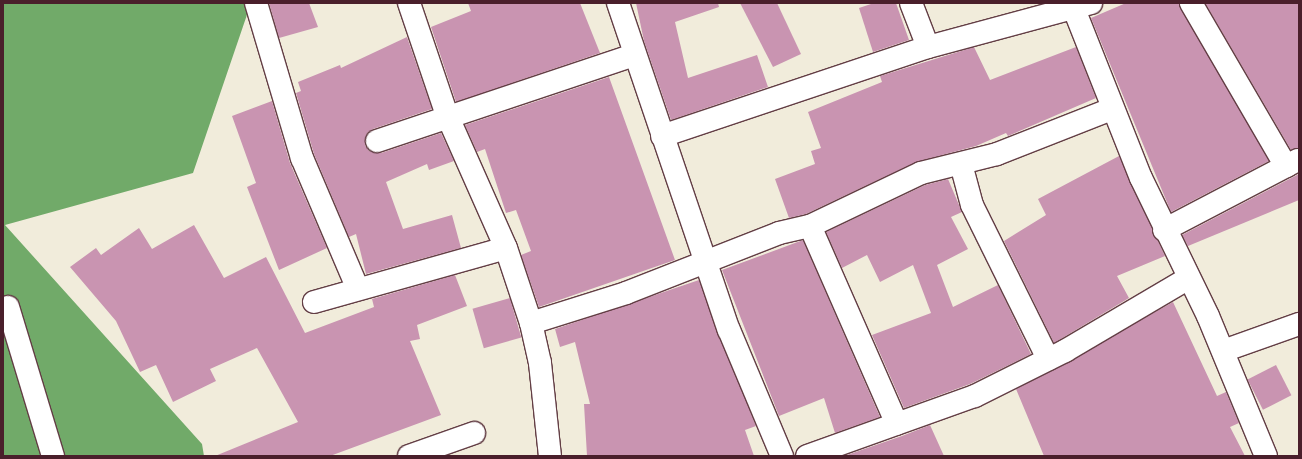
<!DOCTYPE html>
<html>
<head>
<meta charset="utf-8">
<style>
	body { margin:0 }
	#map { position:relative; width:1302px; height:459px; overflow:hidden; background:#f1ecdb; font-family:"Playpen Sans",sans-serif }
	div>[style] { position:absolute }
	.forest>* { inset:0; background:#71aa69 }
	.building>* { inset:0; background:#c994b1; transform-origin:0 0 }
	.roads { filter:drop-shadow(1px 0 #633e45) drop-shadow(-1px 0 #633e45) drop-shadow(0 1px #633e45) drop-shadow(0 -1px #633e45) }
	.street>* { height:22px; margin:-11px; padding:0 11px; transform-origin:11px; border-radius:11px; background:#fff }
	span { translate:-50% -50%; white-space:nowrap; text-align:center; line-height:1.15; -webkit-text-stroke:4px #f6f6f2; paint-order:stroke }
	.frame { position:absolute; inset:0; border:4px solid #4a1f2b; pointer-events:none }
</style>
</head>
<body>
<div id="map">
	<div class="forest">
		<div style="clip-path:polygon(3px 3px,251px 3px,193px 173px,5px 225px,202px 444px,204px 456px,3px 456px)"></div>
	</div>
	<div class="building">
		<div style="clip-path:polygon(269px 3px,309px 3px,318px 27px,279px 38px)"></div>
		<div style="clip-path:polygon(468px 3px,580px 3px,600px 53px,456px 102px,431px 27px,471px 11px)"></div>
		<div style="clip-path:polygon(636px 3px,718px 3px,719px 7px,675px 22px,688px 78px,757px 55px,768px 87px,671px 120px,644px 41px)"></div>
		<div style="clip-path:polygon(740px 3px,777px 3px,801px 54px,773px 67px)"></div>
		<div style="clip-path:polygon(874px 3px,896px 3px,909px 40px,873px 52px,859px 8px)"></div>
		<div style="clip-path:polygon(1126px 3px,1179px 3px,1269px 161px,1171px 212px,1091px 18px)"></div>
		<div style="clip-path:polygon(1205px 3px,1299px 3px,1299px 148px,1291px 150px)"></div>
		<div style="clip-path:polygon(407px 37px,432px 109px,373px 129px,367px 133px,365px 145px,369px 151px,381px 153px,441px 133px,454px 161px,429px 170px,427px 164px,386px 182px,403px 229px,452px 215px,461px 248px,366px 274px,356px 234px,349px 237px,314px 154px,296px 93px,301px 91px,298px 82px,340px 65px,341px 68px)"></div>
		<div style="clip-path:polygon(974px 47px,990px 80px,1076px 47px,1096px 98px,1008px 136px,1006px 133px,976px 146px,916px 162px,806px 214px,789px 218px,775px 179px,815px 164px,811px 151px,821px 148px,808px 112px,882px 82px,880px 76px)"></div>
		<div style="clip-path:polygon(609px 77px,675px 260px,539px 307px,521px 255px,531px 251px,516px 210px,506px 213px,485px 149px,477px 152px,465px 125px)"></div>
		<div style="clip-path:polygon(272px 101px,290px 163px,327px 248px,279px 270px,247px 187px,256px 183px,232px 116px)"></div>
		<div style="clip-path:polygon(1119px 156px,1165px 256px,1117px 276px,1129px 298px,1054px 343px,1004px 241px,1046px 215px,1038px 199px)"></div>
		<div style="clip-path:polygon(1299px 174px,1299px 200px,1188px 246px,1182px 235px)"></div>
		<div style="clip-path:polygon(948px 179px,962px 212px,951px 217px,968px 249px,937px 265px,953px 307px,998px 285px,1031px 354px,970px 384px,904px 408px,872px 335px,931px 313px,913px 265px,880px 282px,867px 255px,842px 268px,826px 232px,925px 185px)"></div>
		<div style="clip-path:polygon(194px 225px,224px 278px,266px 257px,305px 333px,374px 307px,372px 299px,455px 275px,467px 306px,417px 325px,420px 339px,410px 341px,441px 415px,330px 456px,215px 456px,298px 422px,257px 348px,210px 369px,216px 381px,173px 402px,156px 365px,140px 372px,116px 321px,70px 267px,96px 248px,101px 255px,139px 228px,152px 249px)"></div>
		<div style="clip-path:polygon(803px 240px,880px 417px,835px 433px,824px 398px,779px 416px,722px 270px)"></div>
		<div style="clip-path:polygon(699px 280px,756px 426px,745px 430px,754px 456px,587px 456px,584px 404px,590px 404px,575px 342px,560px 347px,555px 329px)"></div>
		<div style="left:510px;top:298px;width:41px;height:39px;rotate:74deg"></div>
		<div style="clip-path:polygon(1173px 302px,1217px 396px,1226px 392px,1239px 423px,1230px 427px,1245px 456px,1044px 456px,1016px 389px)"></div>
		<div style="left:1276px;top:365px;width:34px;height:32px;rotate:63deg"></div>
		<div style="clip-path:polygon(930px 425px,944px 456px,844px 456px,902px 436px)"></div>
	</div>
	<div class="roads">
		<div class="street">
			<div style="left:256px;top:3px;width:162px;rotate:73.5deg"></div>
			<div style="left:302px;top:158px;width:142px;rotate:66.9deg"></div>
			<div style="left:409px;top:3px;width:118px;rotate:71.3deg"></div>
			<div style="left:447px;top:115px;width:145px;rotate:66.1deg"></div>
			<div style="left:506px;top:248px;width:79px;rotate:71.6deg"></div>
			<div style="left:531px;top:323px;width:41px;rotate:77.3deg"></div>
			<div style="left:540px;top:363px;width:94px;rotate:83.9deg"></div>
			<div style="left:618px;top:3px;width:345px;rotate:71.3deg"></div>
			<div style="left:729px;top:330px;width:137px;rotate:67.2deg"></div>
			<div style="left:911px;top:3px;width:47px;rotate:68.9deg"></div>
			<div style="left:1191px;top:3px;width:189px;rotate:59.8deg"></div>
			<div style="left:1074px;top:9px;width:182px;rotate:68.4deg"></div>
			<div style="left:1141px;top:178px;width:153px;rotate:64.1deg"></div>
			<div style="left:1208px;top:316px;width:152px;rotate:67.5deg"></div>
			<div style="left:662px;top:136px;width:280px;rotate:-18.5deg"></div>
			<div style="left:928px;top:47px;width:169px;rotate:-15.1deg"></div>
			<div style="left:377px;top:141px;width:271px;rotate:-18.5deg"></div>
			<div style="left:961px;top:164px;width:42px;rotate:75deg"></div>
			<div style="left:972px;top:205px;width:172px;rotate:63.7deg"></div>
			<div style="left:810px;top:226px;width:216px;rotate:66.3deg"></div>
			<div style="left:1164px;top:230px;width:151px;rotate:-27.6deg"></div>
			<div style="left:314px;top:302px;width:199px;rotate:-15.7deg"></div>
			<div style="left:8px;top:307px;width:156px;rotate:73.2deg"></div>
			<div style="left:531px;top:323px;width:100px;rotate:-17.5deg"></div>
			<div style="left:626px;top:293px;width:164px;rotate:-21.4deg"></div>
			<div style="left:779px;top:233px;width:32px;rotate:-13deg"></div>
			<div style="left:810px;top:226px;width:123px;rotate:-25.5deg"></div>
			<div style="left:921px;top:173px;width:78px;rotate:-14deg"></div>
			<div style="left:997px;top:154px;width:123px;rotate:-21.4deg"></div>
			<div style="left:1223px;top:351px;width:81px;rotate:-19.6deg"></div>
			<div style="left:409px;top:456px;width:69px;rotate:-19.5deg"></div>
			<div style="left:807px;top:456px;width:178px;rotate:-19.7deg"></div>
			<div style="left:975px;top:396px;width:101px;rotate:-26.6deg"></div>
			<div style="left:1065px;top:351px;width:142px;rotate:-30.5deg"></div>
		</div>
	</div>
	<div class="frame"></div>
</div>
</body>
</html>
